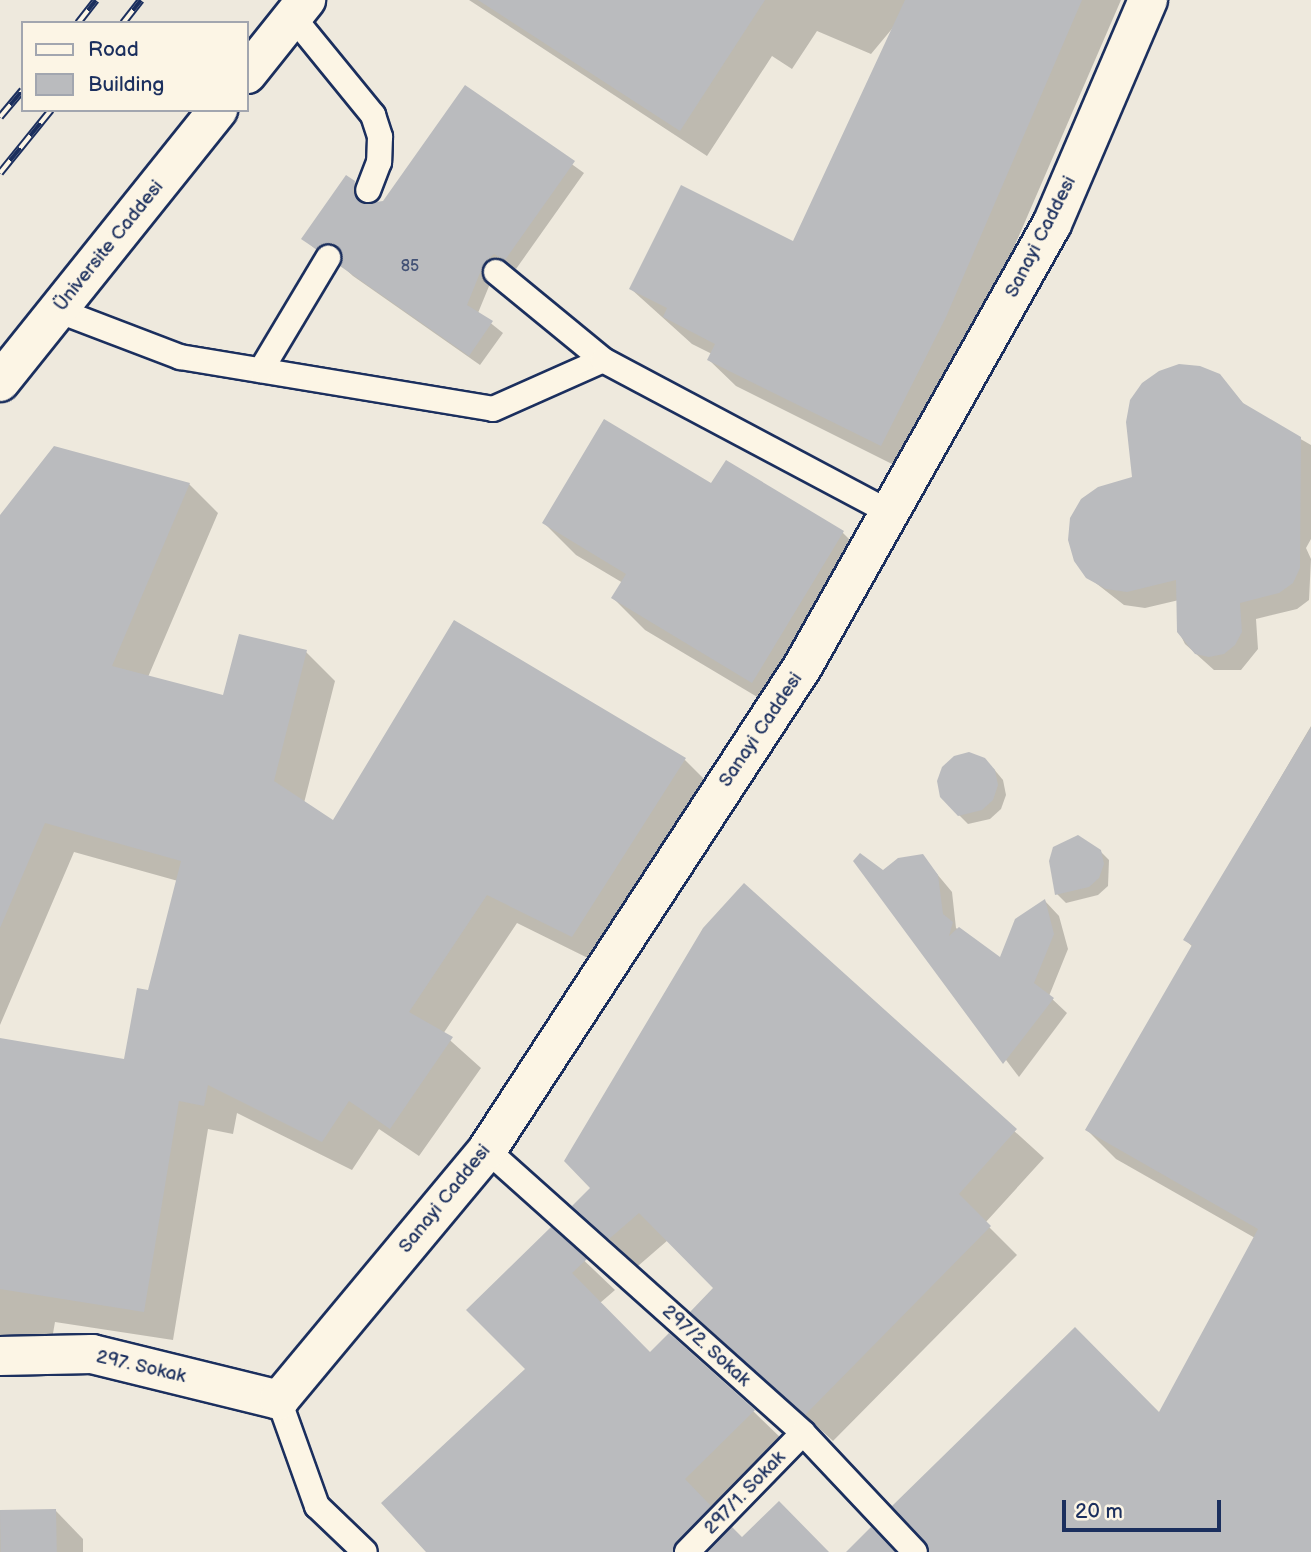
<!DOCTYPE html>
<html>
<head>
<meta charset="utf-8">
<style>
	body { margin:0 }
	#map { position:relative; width:1311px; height:1552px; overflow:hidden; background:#eee9dd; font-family:"Balsamiq Sans",sans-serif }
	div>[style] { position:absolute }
	.shadow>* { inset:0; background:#0003 }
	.building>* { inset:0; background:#babbbe; transform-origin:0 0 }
	.roads { filter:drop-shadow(2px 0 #1b2f5e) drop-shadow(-2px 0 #1b2f5e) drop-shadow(0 2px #1b2f5e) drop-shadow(0 -2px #1b2f5e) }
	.lane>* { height:24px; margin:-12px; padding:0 12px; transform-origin:12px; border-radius:12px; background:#fcf5e5 }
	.secondary>* { height:38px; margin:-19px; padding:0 19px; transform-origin:19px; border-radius:19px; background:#fcf5e5 }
	.rail>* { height:8px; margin-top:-4px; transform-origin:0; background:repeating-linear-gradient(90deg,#fcf5e5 0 16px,#1b2f5e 0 32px); box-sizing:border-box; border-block:2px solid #1b2f5e }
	span { translate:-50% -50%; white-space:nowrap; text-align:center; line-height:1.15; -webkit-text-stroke:6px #fcf5e5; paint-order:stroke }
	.number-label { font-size:16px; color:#435276 }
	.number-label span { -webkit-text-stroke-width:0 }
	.street-label { font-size:19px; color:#1b2f5e }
	.legend { position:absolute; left:21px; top:21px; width:228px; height:91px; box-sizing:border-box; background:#fcf5e5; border:2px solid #a2a6af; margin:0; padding:9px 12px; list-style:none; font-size:21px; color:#1b2f5e }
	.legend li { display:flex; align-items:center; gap:14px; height:35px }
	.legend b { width:35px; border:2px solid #a2a6af }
	.scale { position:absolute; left:1062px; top:1500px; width:159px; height:32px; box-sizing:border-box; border:4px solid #1b2f5e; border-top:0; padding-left:9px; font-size:21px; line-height:24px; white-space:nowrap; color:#1b2f5e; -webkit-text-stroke:5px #fcf5e5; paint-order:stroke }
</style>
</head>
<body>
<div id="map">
	<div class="shadow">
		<div style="clip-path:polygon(469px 0,1121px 0,972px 344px,908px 472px,736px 386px,709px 360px,712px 354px,692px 344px,631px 289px,794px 243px,896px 24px,871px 54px,817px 31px,792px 69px,772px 56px,707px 156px)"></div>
		<div style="clip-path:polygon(465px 87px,584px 173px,516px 269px,506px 264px,494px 274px,478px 313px,503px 333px,480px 365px,353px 276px,342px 266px,343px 254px,328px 259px,303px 239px,354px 183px,365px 194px,363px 205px,384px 203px)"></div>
		<div style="clip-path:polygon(1219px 376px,1248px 409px,1311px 445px,1311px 539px,1306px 548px,1311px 559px,1309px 600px,1297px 609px,1256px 619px,1258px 649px,1241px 670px,1214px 670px,1185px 644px,1179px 632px,1179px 600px,1145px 608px,1124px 605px,1088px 577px,1134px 478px)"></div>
		<div style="clip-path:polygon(189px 484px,218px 513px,148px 677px,225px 697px,306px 652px,335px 681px,304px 803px,334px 823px,685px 760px,714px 789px,602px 965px,517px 923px,443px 1034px,481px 1068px,419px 1156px,379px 1129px,352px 1170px,237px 1113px,233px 1134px,208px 1129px,173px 1340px,55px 1322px,48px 1362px,0 1366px,0 1039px,125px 1061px,150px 992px,178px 881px,74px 852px,0 1025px,0 518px)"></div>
		<div style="clip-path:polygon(712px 485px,843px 533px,874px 564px,784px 713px,645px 630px,613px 598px,623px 583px,576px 555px,544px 523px)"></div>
		<div style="clip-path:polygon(1311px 726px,1311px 1552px,938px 1552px,1159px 1414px,1255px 1238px,1116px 1159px,1087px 1130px,1193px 947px,1185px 940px)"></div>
		<div style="clip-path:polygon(993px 768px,1003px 780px,1006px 795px,1001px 809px,990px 819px,968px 824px,959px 815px)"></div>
		<div style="clip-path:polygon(1100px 851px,1109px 860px,1108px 886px,1098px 895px,1066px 903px,1057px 894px)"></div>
		<div style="clip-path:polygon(922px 856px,952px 892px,956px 928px,1000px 960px,1045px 901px,1059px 916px,1068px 949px,1049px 996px,1067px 1013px,1019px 1077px,855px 861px,883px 872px)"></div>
		<div style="clip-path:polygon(744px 886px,1044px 1158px,985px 1223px,1017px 1255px,833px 1441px,692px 1312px,716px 1288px,668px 1240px,638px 1266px,574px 1206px,593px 1188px)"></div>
		<div style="clip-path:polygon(551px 1229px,615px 1290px,600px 1303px,651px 1354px,753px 1411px,783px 1440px,713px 1510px,731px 1528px,706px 1552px,429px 1552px,528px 1369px)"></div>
		<div style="clip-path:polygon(0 1511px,56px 1511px,83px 1539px,83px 1552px,0 1552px)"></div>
	</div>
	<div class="building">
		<div style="clip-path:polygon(478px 0,765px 0,680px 131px)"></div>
		<div style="clip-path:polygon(905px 0,1082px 0,946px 317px,881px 446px,707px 360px,715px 344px,663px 317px,667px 308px,629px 289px,681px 185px,793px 241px)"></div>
		<div style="clip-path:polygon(465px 85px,575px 161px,505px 260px,494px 254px,484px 263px,467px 305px,493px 321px,469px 356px,340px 266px,343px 258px,336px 246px,328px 243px,316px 249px,301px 239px,346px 175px,355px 181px,353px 193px,362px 204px,383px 201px)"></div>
		<div style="clip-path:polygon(1179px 364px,1200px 366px,1220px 374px,1243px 403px,1301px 437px,1300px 568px,1293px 583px,1279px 593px,1240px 603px,1242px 632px,1235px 645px,1224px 654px,1209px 657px,1195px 654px,1177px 632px,1176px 580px,1127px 592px,1106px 589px,1086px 578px,1074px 561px,1068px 540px,1070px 518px,1081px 499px,1098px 487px,1132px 477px,1126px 422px,1130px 400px,1142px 383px,1159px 371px)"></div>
		<div style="clip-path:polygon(604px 419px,711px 483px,726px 460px,844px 531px,752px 683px,611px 598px,626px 574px,542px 523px)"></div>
		<div style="clip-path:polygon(54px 446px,190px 483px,112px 666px,223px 695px,239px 634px,307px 650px,274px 781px,333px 820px,454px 620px,686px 758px,572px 937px,487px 895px,409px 1012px,453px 1037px,390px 1129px,349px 1101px,322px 1142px,208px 1085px,204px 1106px,179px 1101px,144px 1312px,0 1289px,0 1038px,124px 1059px,137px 988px,148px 990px,181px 861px,45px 823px,0 928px,0 515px)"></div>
		<div style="clip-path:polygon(1311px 727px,1311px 1552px,929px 1552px,926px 1542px,892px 1506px,1075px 1327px,1159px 1412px,1258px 1229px,1085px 1130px,1192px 945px,1183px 940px)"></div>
		<div style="clip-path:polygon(969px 752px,985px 758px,995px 770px,998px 785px,993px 800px,982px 810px,958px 816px,940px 797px,937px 781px,942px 767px,954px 756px)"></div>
		<div style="clip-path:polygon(1078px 835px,1101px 850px,1104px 864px,1099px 878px,1089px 887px,1055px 895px,1049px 861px,1053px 847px)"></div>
		<div style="clip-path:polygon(860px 853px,883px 870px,898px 858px,923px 854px,938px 875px,943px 914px,953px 922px,949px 936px,959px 927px,1000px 957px,1015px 919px,1045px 899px,1054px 934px,1034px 983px,1054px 998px,1003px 1064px,853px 861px)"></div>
		<div style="clip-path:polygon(744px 883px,1017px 1129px,959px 1194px,991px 1226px,805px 1415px,690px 1312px,713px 1288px,639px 1213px,609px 1239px,572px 1206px,590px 1188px,564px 1161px,703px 928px)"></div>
		<div style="clip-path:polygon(551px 1227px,587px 1259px,572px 1273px,650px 1352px,669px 1333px,755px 1410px,685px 1479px,711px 1506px,676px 1542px,673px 1552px,426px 1552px,381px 1503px,525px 1369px,466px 1310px)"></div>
		<div style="clip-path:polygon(779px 1501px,829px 1552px,708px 1552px,732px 1527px,742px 1537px)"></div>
		<div style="left:56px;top:1509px;width:43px;height:56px;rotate:89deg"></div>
		<div style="clip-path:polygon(871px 1527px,895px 1552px,846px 1552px)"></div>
	</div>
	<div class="roads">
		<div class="lane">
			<div style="left:293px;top:17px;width:127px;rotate:50.8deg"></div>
			<div style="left:373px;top:115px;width:23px;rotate:72deg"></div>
			<div style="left:380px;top:137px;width:25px;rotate:92deg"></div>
			<div style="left:379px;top:162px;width:30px;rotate:111deg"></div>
			<div style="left:496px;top:272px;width:139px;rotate:39.4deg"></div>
			<div style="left:57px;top:310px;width:132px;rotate:20.9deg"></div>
			<div style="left:180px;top:357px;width:317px;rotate:9.4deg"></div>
			<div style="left:493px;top:409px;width:120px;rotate:-24deg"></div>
			<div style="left:603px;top:360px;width:324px;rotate:28deg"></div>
			<div style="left:261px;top:370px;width:131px;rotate:-59.1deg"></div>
			<div style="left:487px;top:1150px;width:424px;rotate:41.8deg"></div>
			<div style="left:803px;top:1433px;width:163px;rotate:46.7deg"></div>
			<div style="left:279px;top:1400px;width:113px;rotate:70.3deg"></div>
			<div style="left:317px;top:1506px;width:66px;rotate:43.8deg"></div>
			<div style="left:687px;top:1552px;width:166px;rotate:-45.7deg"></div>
		</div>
		<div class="secondary">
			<div style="left:247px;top:74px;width:95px;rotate:-51.4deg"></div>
			<div style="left:0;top:382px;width:349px;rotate:-51.3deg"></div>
			<div style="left:0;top:1356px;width:92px;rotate:-1.2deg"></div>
			<div style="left:92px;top:1354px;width:193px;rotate:13.8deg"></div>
			<div style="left:279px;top:1400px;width:325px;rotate:-50.2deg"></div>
			<div style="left:487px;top:1150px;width:578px;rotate:-56.86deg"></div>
			<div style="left:803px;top:666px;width:507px;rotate:-60.61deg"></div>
			<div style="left:1052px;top:224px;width:244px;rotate:-66.8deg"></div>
		</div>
	</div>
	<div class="rail">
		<div style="left:78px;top:23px;width:29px;rotate:-52deg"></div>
		<div style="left:123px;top:23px;width:29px;rotate:-52deg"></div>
		<div style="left:0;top:117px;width:35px;rotate:-50deg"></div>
		<div style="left:0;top:173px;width:81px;rotate:-51deg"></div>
	</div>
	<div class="number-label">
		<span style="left:410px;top:267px">85</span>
	</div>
	<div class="street-label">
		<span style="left:1041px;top:237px;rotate:-63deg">Sanayi Caddesi</span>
		<span style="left:109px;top:246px;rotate:-51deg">Üniversite Caddesi</span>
		<span style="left:761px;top:730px;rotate:-56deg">Sanayi Caddesi</span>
		<span style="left:445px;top:1199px;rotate:-51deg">Sanayi Caddesi</span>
		<span style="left:706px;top:1346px;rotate:42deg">297/2. Sokak</span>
		<span style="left:141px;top:1367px;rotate:13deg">297. Sokak</span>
		<span style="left:745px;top:1493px;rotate:-46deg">297/1. Sokak</span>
	</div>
	<ul class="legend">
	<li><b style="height:9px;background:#fcf5e5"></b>Road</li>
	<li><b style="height:19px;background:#babbbe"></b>Building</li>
	</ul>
	<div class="scale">20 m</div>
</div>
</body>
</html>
